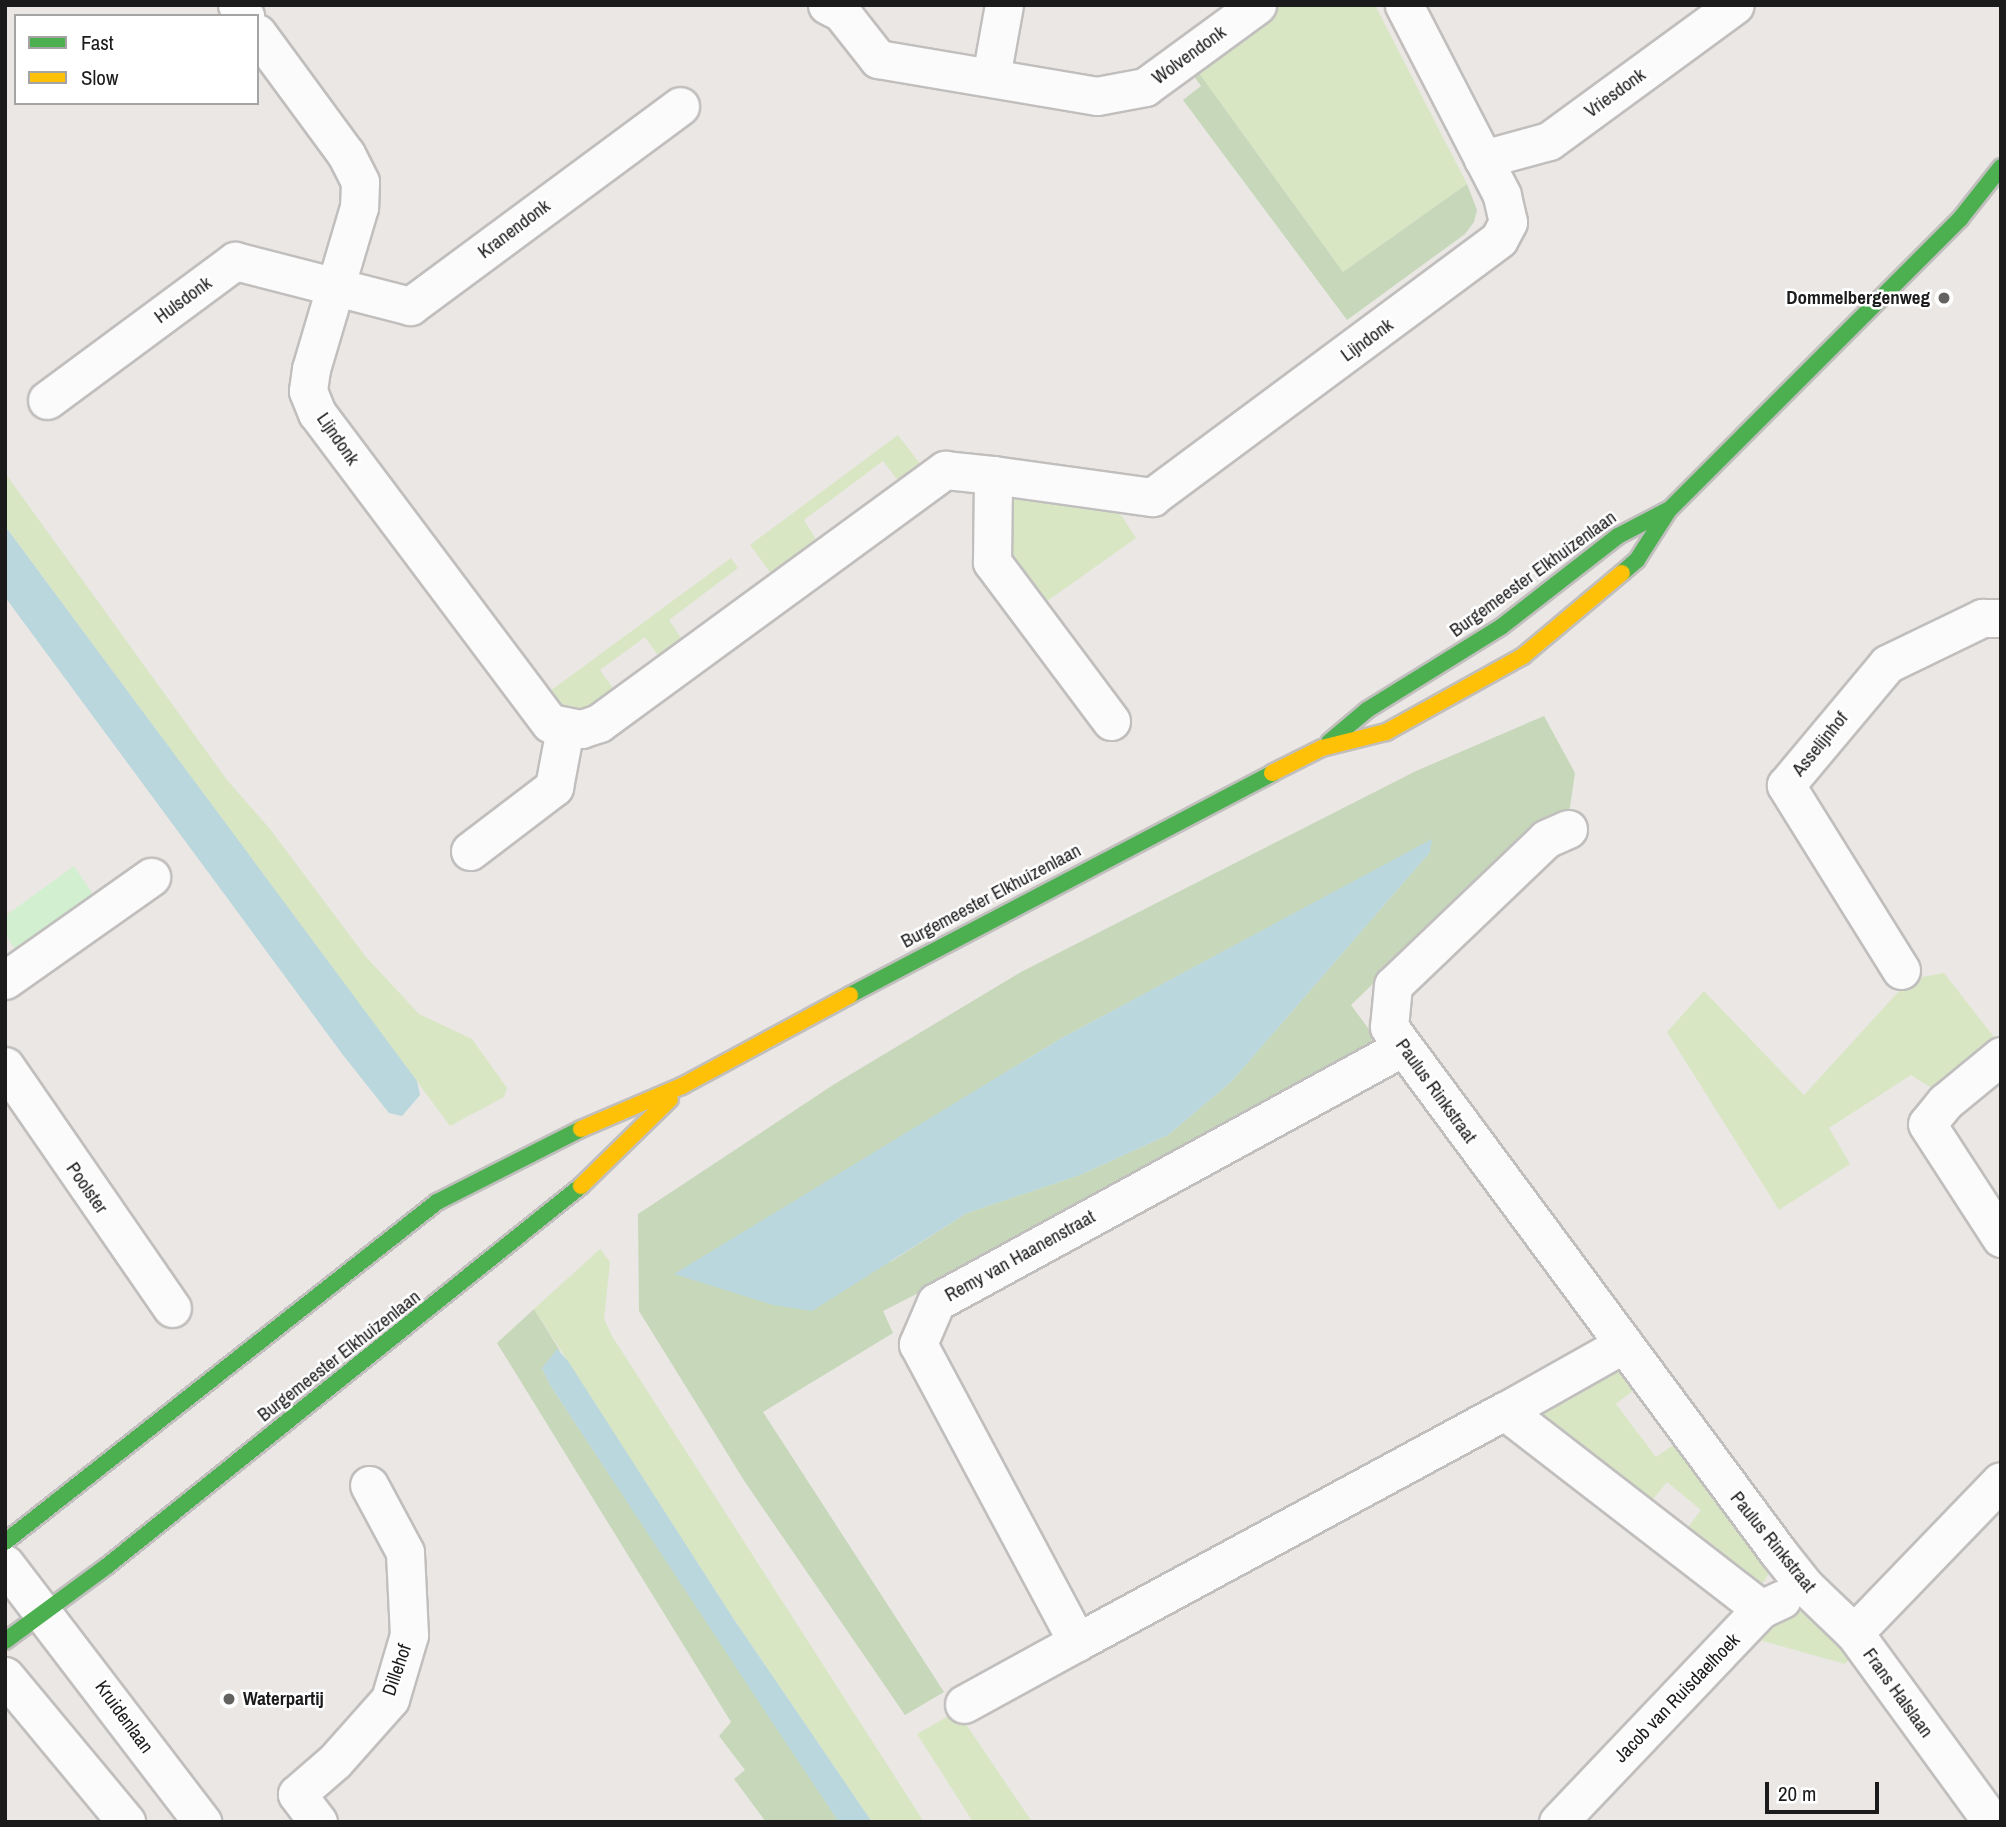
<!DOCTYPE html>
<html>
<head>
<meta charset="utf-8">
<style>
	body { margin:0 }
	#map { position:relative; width:2006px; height:1827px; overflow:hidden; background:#eae7e4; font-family:"Archivo Narrow",sans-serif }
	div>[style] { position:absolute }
	.grass>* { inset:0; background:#d9e6c4 }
	.forest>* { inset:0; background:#c7d7ba }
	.park>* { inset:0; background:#d2efd0 }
	.water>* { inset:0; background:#b9d7dc }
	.roads { filter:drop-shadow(2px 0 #c1bfbe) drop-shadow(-2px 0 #c1bfbe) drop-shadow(0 2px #c1bfbe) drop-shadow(0 -2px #c1bfbe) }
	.street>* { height:37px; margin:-18.5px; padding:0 18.5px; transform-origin:18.5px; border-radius:18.5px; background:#fcfbfb }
	.fast>* { height:16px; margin:-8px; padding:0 8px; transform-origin:8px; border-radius:8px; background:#4caf50 }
	.slow>* { height:16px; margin:-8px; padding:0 8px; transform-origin:8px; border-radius:8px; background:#ffc107 }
	.dots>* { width:19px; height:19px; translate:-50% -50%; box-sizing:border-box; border:4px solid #fff; border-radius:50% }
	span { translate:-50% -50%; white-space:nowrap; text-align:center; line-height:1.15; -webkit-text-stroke:5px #fff; paint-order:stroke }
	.street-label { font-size:19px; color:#1b1b1b }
	.poi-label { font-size:19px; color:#1b1b1b; font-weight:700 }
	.right { translate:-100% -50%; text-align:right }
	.left { translate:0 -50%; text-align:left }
	.frame { position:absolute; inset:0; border:7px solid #1b1b1b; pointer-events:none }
	.legend { position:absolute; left:14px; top:14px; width:245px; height:91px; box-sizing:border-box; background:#fff; border:2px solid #a4a4a4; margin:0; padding:9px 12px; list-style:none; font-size:21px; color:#1b1b1b }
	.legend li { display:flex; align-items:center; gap:14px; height:35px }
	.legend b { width:35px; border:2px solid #a4a4a4 }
	.scale { position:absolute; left:1765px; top:1782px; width:114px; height:32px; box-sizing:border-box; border:4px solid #1b1b1b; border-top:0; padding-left:9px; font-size:21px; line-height:24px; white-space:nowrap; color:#1b1b1b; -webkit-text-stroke:5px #fff; paint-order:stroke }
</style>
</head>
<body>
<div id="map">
	<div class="grass">
		<div style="clip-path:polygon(1279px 5px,1375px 5px,1467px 184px,1343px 272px,1196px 69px)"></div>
		<div style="clip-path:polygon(898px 435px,921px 465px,899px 482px,883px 461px,804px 520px,817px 541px,772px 575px,750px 545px)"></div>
		<div style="clip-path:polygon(5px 473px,227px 780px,270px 829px,366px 957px,419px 1014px,472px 1039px,507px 1088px,504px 1097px,450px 1126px,5px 526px)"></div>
		<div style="clip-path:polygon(1012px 495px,1115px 506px,1136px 538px,1043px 604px,1007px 551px)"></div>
		<div style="clip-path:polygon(731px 558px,738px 568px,669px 620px,683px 641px,660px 658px,645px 637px,600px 670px,615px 691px,583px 711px,563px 709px,546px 694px)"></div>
		<div style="clip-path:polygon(1944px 973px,1994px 1037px,1933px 1089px,1911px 1075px,1829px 1128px,1850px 1164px,1779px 1210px,1667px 1032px,1704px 991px,1804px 1095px,1910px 979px)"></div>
		<div style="clip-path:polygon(600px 1249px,610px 1262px,604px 1319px,612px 1336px,924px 1822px,872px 1822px,733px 1618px,534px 1309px)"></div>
		<div style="clip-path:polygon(1609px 1369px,1617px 1369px,1636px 1388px,1616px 1404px,1656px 1457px,1676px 1443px,1764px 1562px,1768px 1574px,1764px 1582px,1754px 1584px,1685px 1531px,1701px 1510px,1667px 1482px,1650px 1503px,1543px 1418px,1547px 1403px)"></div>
		<div style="clip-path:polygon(1789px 1609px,1822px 1616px,1850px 1659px,1845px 1664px,1756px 1639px)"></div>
		<div style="clip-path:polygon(957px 1711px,1032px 1822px,973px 1822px,917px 1734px)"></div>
	</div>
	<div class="forest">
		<div style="clip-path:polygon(1196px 69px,1343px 272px,1467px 184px,1477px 210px,1474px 222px,1465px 234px,1347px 320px,1183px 100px,1201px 86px,1191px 72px)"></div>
		<div style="clip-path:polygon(evenodd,1544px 716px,1575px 773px,1568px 820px,1553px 831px,1542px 820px,1351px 1005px,1373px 1035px,1369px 1049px,1086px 1208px,883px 1311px,893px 1333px,763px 1412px,944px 1692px,905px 1715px,745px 1482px,639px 1311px,638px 1214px,833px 1085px,1021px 972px,1416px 771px,1544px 716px,1431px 840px,1430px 852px,1231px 1082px,1168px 1135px,1080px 1175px,967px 1213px,892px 1261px,731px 1291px,675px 1274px,1060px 1039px,1431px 840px)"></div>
		<div style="clip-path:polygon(534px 1309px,560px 1351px,542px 1368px,550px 1385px,839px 1822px,766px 1822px,734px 1779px,745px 1770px,719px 1736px,731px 1722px,497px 1343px)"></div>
	</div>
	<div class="park">
		<div style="clip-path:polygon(74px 866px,95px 897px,18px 953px,5px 934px,5px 916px)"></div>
	</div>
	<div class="water">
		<div style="clip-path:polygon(5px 526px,417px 1081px,420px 1095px,402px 1116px,389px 1113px,343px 1055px,5px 597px)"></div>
		<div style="clip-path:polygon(1432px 839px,1430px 852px,1231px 1082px,1168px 1135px,1080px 1175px,967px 1213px,812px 1311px,773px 1305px,674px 1274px,1060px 1039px)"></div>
		<div style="clip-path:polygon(557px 1349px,568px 1361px,733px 1618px,872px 1822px,839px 1822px,772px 1722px,550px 1385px,542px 1368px)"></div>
	</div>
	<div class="roads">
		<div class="street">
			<div style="left:237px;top:5px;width:14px;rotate:54deg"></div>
			<div style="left:827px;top:5px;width:16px;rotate:27deg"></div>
			<div style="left:841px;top:12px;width:60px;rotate:51.8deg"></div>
			<div style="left:878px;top:59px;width:222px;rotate:9.6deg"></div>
			<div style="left:1097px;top:96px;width:49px;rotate:-10.6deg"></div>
			<div style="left:1145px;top:87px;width:139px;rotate:-36.2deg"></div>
			<div style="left:257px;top:33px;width:150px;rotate:53.7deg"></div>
			<div style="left:346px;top:154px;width:31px;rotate:63deg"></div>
			<div style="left:360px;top:182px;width:25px;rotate:92deg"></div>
			<div style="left:359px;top:207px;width:169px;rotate:106.5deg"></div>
			<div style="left:311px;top:369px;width:22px;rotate:98deg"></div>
			<div style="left:308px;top:391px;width:24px;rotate:68deg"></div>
			<div style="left:317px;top:413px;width:388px;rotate:53.1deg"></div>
			<div style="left:550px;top:723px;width:32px;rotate:11deg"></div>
			<div style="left:581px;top:729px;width:19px;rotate:-18deg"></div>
			<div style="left:599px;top:723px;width:429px;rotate:-36.2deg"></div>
			<div style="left:945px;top:470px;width:48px;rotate:5.9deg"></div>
			<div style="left:991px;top:77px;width:73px;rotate:-79.8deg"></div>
			<div style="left:1483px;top:159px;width:68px;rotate:-15.3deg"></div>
			<div style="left:1549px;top:141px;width:230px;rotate:-36.2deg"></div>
			<div style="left:47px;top:400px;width:234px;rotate:-36.5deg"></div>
			<div style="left:235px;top:261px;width:181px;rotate:14.4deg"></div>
			<div style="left:410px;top:306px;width:336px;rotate:-36.5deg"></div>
			<div style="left:1111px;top:721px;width:199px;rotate:-126.8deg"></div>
			<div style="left:992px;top:562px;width:87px;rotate:-89.3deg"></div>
			<div style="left:993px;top:475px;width:161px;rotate:7.9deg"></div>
			<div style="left:1152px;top:497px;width:432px;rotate:-36.6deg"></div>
			<div style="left:1499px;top:239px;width:19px;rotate:-62deg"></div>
			<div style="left:1508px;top:222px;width:28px;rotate:-103deg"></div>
			<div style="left:1502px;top:195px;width:214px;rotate:-117.3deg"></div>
			<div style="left:1568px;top:829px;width:24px;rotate:156deg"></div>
			<div style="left:1546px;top:839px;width:211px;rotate:136.3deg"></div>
			<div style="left:1393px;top:985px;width:42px;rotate:95.4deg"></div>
			<div style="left:1389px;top:1027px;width:653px;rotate:53.46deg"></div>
			<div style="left:1778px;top:1552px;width:43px;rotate:51.5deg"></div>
			<div style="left:1805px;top:1586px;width:68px;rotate:43.8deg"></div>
			<div style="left:470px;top:851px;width:106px;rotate:-37.3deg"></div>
			<div style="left:554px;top:787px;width:59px;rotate:-79.3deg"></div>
			<div style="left:1901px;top:970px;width:218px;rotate:-121.9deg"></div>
			<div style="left:1786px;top:785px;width:158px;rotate:-50.1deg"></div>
			<div style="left:1887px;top:664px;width:106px;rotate:-25.8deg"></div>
			<div style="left:1982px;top:618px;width:19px"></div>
			<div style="left:5px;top:980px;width:179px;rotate:-35.2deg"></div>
			<div style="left:1403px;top:1047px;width:532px;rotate:151.36deg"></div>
			<div style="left:936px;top:1302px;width:46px;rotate:113.2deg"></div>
			<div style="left:918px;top:1344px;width:338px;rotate:61.9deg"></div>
			<div style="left:1077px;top:1642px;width:486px;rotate:-28.4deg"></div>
			<div style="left:2001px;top:1056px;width:72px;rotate:140.6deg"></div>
			<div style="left:1945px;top:1102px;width:28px;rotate:129deg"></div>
			<div style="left:1927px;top:1124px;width:136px;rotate:57deg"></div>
			<div style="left:5px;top:1066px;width:294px;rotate:55.4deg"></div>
			<div style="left:1622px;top:1345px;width:134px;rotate:150.6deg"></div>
			<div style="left:1505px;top:1411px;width:324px;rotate:37.7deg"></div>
			<div style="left:5px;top:1564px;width:325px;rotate:52.6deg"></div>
			<div style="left:5px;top:1676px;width:190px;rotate:50.3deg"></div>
			<div style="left:964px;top:1704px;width:129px;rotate:-28.8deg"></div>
			<div style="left:318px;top:1822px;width:35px;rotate:-127deg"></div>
			<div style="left:297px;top:1794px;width:50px;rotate:-41deg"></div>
			<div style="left:335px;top:1761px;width:83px;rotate:-48.4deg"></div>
			<div style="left:390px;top:1699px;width:67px;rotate:-73.5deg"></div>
			<div style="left:409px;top:1635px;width:83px;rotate:-92.8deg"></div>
			<div style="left:405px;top:1552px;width:76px;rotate:-118.2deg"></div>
			<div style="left:1558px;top:1822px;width:294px;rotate:-46.4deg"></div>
			<div style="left:1761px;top:1609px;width:23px;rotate:-25deg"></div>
			<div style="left:1992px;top:1822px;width:234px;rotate:-126.1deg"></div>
			<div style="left:1854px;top:1633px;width:211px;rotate:-46deg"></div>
		</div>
		<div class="fast">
			<div style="left:1622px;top:573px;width:20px;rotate:-41deg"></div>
			<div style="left:1637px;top:560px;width:59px;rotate:-57.4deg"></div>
			<div style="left:1669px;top:510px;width:412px;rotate:-45deg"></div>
			<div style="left:1960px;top:219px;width:66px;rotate:-51.7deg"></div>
			<div style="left:1329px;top:742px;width:50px;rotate:-40.1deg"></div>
			<div style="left:1367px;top:710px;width:158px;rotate:-31.8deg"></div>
			<div style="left:1501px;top:627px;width:148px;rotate:-37.9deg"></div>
			<div style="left:1618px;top:536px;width:56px;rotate:-27.5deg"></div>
			<div style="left:850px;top:995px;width:477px;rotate:-27.7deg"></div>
			<div style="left:5px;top:1542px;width:550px;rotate:-38.2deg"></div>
			<div style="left:437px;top:1202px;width:161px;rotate:-26.9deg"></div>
			<div style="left:5px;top:1641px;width:127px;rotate:-36.3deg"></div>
			<div style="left:107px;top:1566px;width:608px;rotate:-38.72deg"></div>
		</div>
		<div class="slow">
			<div style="left:1272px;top:773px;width:56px;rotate:-26.6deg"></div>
			<div style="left:1322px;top:748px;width:66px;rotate:-14deg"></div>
			<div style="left:1386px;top:732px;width:157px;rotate:-29deg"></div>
			<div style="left:1523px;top:656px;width:129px;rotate:-40deg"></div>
			<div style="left:581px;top:1129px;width:110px;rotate:-23.1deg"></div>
			<div style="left:682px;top:1086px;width:191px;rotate:-28.4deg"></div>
			<div style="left:581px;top:1186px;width:124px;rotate:-44.3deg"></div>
		</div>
	</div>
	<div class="dots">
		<div style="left:1944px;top:298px;background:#636261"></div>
		<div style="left:229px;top:1699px;background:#636261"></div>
	</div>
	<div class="street-label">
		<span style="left:1189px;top:55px;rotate:-36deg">Wolvendonk</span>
		<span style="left:1615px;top:93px;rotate:-36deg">Vriesdonk</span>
		<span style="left:514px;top:229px;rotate:-37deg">Kranendonk</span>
		<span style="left:183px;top:300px;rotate:-36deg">Hulsdonk</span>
		<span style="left:1367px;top:340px;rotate:-36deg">Lijndonk</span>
		<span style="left:338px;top:439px;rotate:55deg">Lijndonk</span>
		<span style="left:1533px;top:574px;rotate:-36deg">Burgemeester Elkhuizenlaan</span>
		<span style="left:1820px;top:744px;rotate:-51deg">Asselijnhof</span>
		<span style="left:991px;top:896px;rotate:-28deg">Burgemeester Elkhuizenlaan</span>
		<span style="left:1436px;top:1091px;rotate:54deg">Paulus Rinkstraat</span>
		<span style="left:87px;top:1188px;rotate:55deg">Poolster</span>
		<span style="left:1020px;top:1256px;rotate:-29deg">Remy van Haanenstraat</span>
		<span style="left:339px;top:1356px;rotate:-38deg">Burgemeester Elkhuizenlaan</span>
		<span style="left:1773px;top:1542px;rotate:51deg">Paulus Rinkstraat</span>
		<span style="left:397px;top:1670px;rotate:-71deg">Dillehof</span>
		<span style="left:1898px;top:1693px;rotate:54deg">Frans Halslaan</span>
		<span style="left:1677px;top:1698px;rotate:-46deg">Jacob van Ruisdaelhoek</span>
		<span style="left:124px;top:1717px;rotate:54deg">Kruidenlaan</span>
	</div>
	<div class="poi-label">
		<span class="right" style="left:1930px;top:298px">Dommelbergenweg</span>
		<span class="left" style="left:243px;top:1699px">Waterpartij</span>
	</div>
	<div class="frame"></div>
	<ul class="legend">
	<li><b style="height:9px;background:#4caf50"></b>Fast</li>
	<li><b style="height:9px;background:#ffc107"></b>Slow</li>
	</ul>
	<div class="scale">20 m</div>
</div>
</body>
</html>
